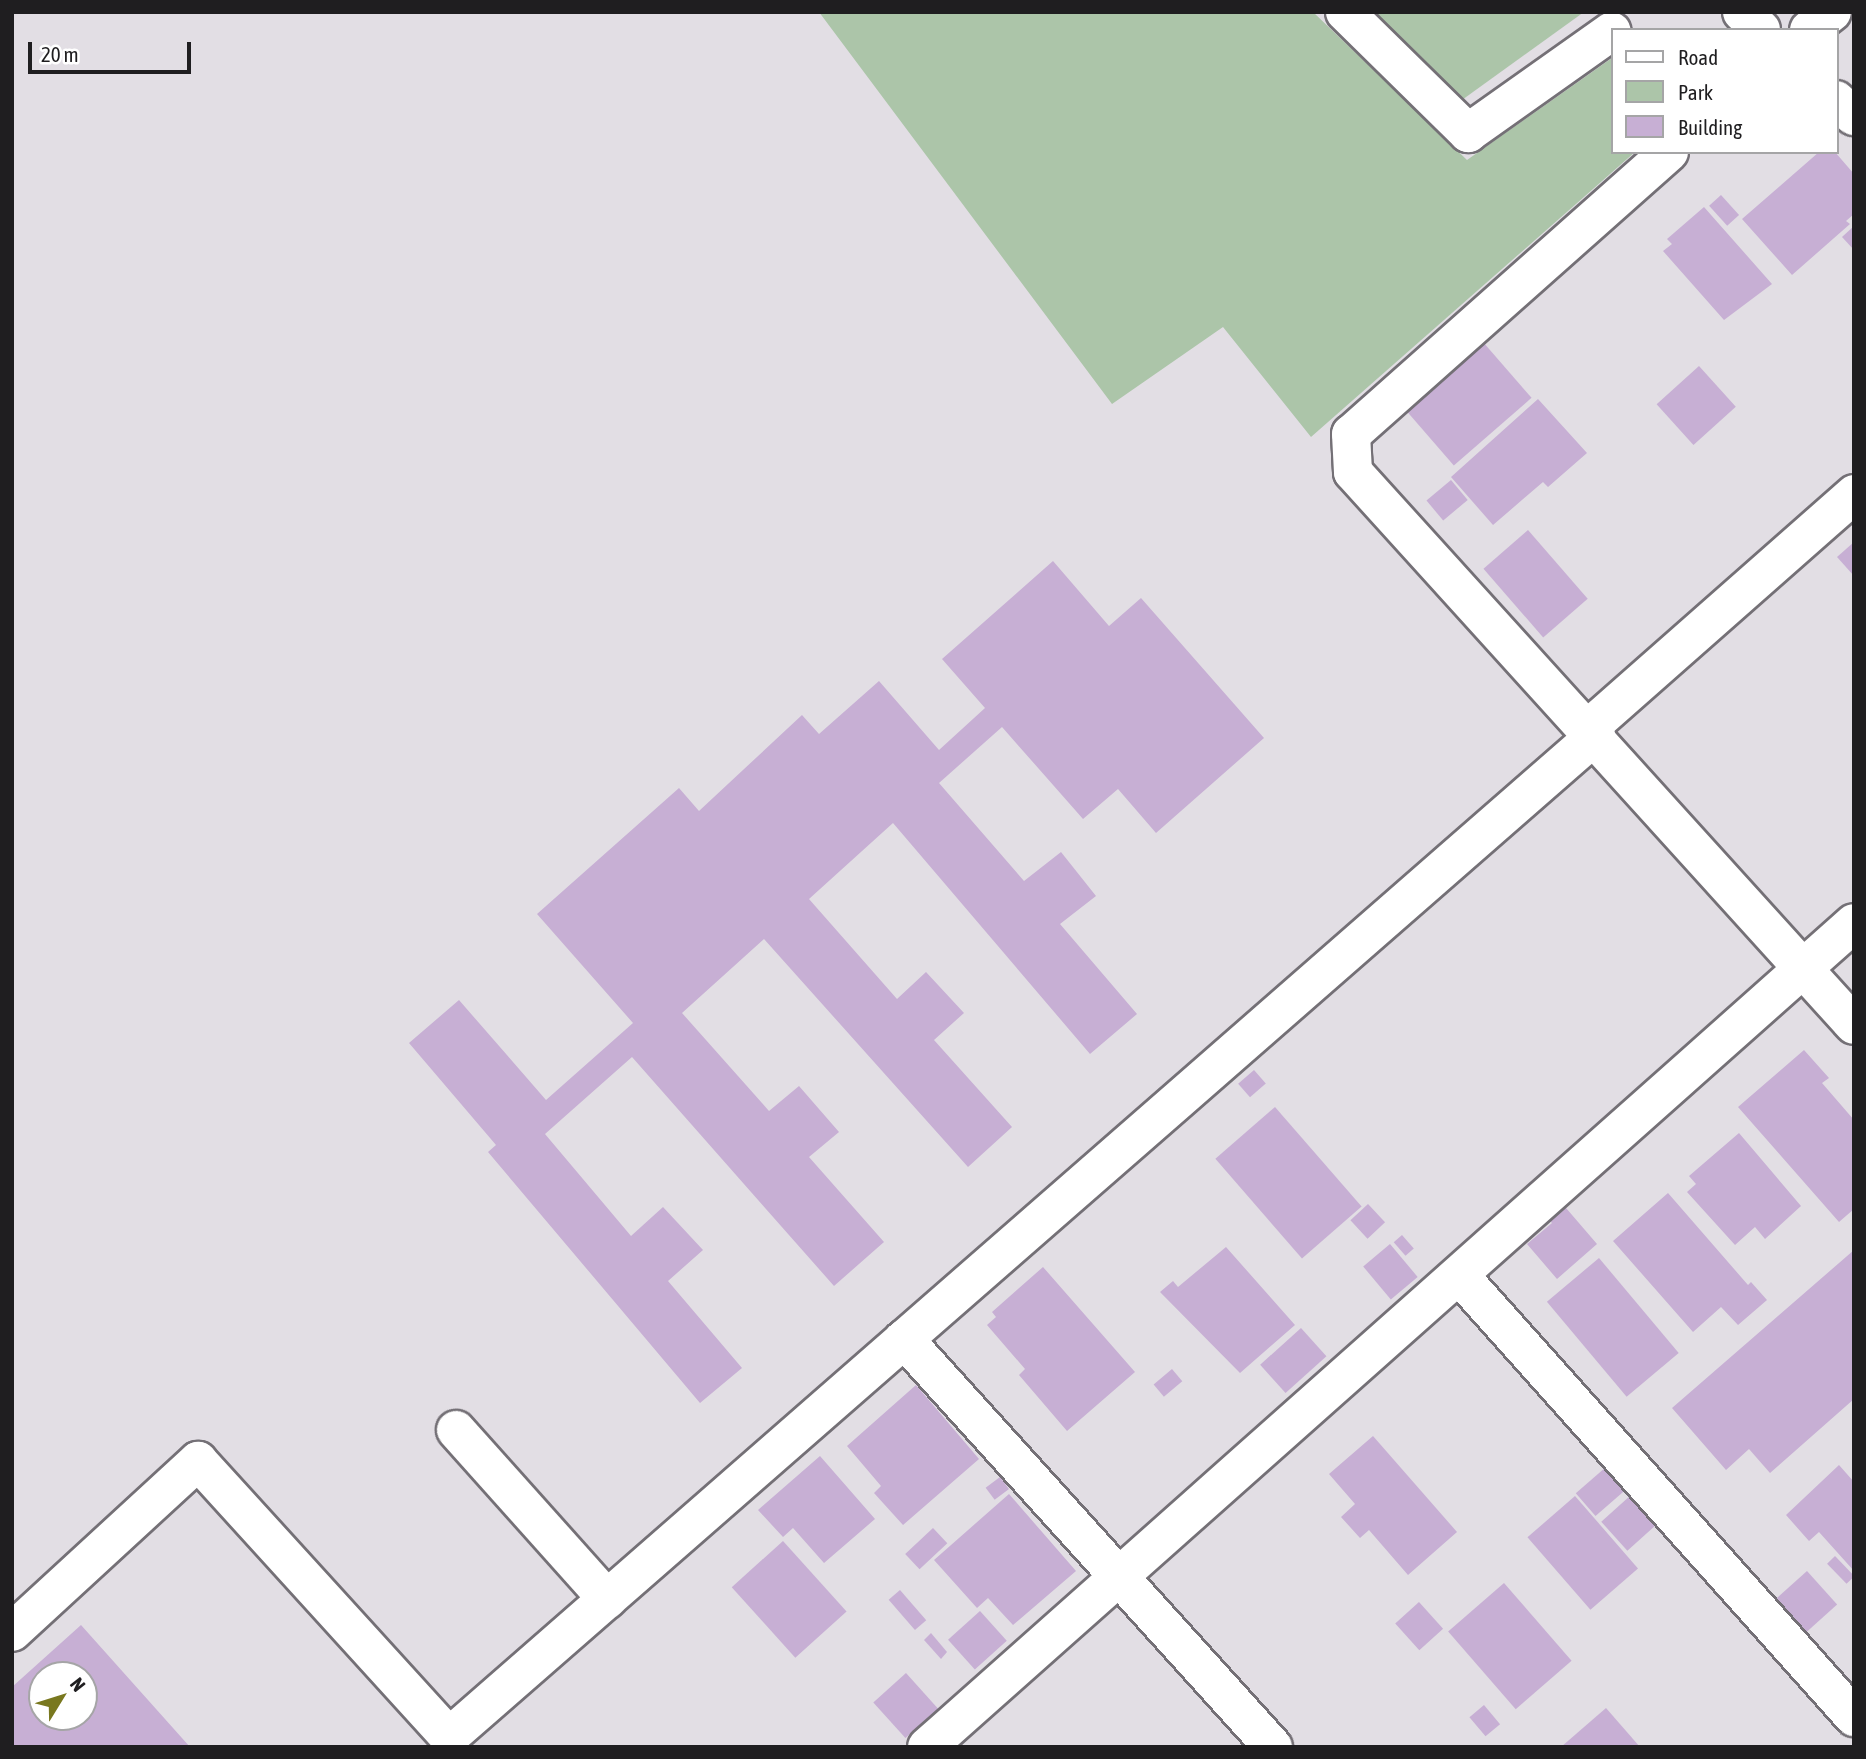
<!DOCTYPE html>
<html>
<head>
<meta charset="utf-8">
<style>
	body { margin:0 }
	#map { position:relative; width:1866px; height:1759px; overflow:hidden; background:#e2dee4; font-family:"Asap Condensed",sans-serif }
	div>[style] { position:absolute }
	.green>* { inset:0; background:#acc5a9 }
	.building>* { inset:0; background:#c7afd4; transform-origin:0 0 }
	.roads { filter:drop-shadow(2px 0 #747076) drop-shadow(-2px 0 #747076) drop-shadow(0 2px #747076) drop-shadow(0 -2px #747076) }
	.minor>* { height:38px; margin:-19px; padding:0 19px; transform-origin:19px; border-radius:19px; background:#fff }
	.major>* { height:38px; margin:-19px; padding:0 19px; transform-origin:19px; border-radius:19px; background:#fff }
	span { translate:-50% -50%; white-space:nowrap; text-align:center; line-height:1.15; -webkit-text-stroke:6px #fff; paint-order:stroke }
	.frame { position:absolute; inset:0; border:14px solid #1f1e20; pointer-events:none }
	.legend { position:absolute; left:1611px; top:28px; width:228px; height:126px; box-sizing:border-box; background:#fff; border:2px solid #a5a5a6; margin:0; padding:9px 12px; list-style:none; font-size:21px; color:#1f1e20 }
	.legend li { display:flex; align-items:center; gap:14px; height:35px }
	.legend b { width:35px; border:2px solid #a5a5a6 }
	.north { position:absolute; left:28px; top:1661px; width:70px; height:70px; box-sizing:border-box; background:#fff; border:2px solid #a5a5a6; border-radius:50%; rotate:52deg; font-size:19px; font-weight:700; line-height:28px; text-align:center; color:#1f1e20 }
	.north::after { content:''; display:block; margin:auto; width:24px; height:32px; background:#79781f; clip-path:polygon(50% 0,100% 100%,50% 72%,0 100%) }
	.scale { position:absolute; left:28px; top:42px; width:163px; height:32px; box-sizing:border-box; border:4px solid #1f1e20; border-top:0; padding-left:9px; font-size:21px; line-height:24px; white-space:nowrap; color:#1f1e20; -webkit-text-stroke:5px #fff; paint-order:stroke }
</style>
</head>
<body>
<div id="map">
	<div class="green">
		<div style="clip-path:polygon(819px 12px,1313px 12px,1467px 160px,1612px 58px,1612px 152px,1635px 152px,1311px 437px,1223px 327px,1112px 404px)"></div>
		<div style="clip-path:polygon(1361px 12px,1584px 12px,1455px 105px)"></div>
	</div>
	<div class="building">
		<div style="clip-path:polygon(1819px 152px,1835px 152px,1854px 174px,1854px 214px,1846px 221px,1850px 224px,1792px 275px,1742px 219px)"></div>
		<div style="left:1721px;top:195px;width:27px;height:16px;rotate:48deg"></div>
		<div style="clip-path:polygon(1704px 207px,1772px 284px,1724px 320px,1663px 251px,1672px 244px,1667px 239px)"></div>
		<div style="clip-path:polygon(1854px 226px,1854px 250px,1842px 237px)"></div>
		<div style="left:1483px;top:342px;width:74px;height:103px;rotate:49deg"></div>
		<div style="left:1699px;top:366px;width:55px;height:57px;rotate:48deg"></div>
		<div style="clip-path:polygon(1538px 399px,1587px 453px,1548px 487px,1543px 482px,1493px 525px,1451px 477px)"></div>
		<div style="left:1451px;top:480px;width:26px;height:32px;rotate:50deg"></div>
		<div style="left:1528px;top:530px;width:91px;height:59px;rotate:49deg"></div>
		<div style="clip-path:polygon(1854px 542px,1854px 576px,1837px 557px)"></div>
		<div style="clip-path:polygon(1053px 561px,1109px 626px,1141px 598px,1264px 738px,1156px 833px,1118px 789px,1083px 819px,1002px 727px,939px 783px,1024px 881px,1061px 852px,1096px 896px,1060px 924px,1137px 1014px,1090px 1054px,893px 823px,809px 899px,897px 999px,926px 972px,964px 1013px,934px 1040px,1012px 1127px,968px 1167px,764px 939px,682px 1013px,769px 1111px,799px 1086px,839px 1132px,809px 1157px,884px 1242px,834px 1286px,632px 1057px,545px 1134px,631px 1236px,663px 1207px,703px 1250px,668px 1281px,742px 1368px,700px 1403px,488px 1152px,496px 1145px,409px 1043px,459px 1000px,546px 1100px,633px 1023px,537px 914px,679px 788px,699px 811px,802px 715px,819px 734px,879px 681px,939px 750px,985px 708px,942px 659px)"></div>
		<div style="clip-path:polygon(1804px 1050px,1829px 1078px,1822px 1083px,1854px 1120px,1854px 1209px,1839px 1222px,1738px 1107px)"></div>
		<div style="left:1254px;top:1070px;width:18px;height:21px;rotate:49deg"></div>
		<div style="left:1275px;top:1107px;width:132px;height:79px;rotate:49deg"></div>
		<div style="clip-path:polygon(1739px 1133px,1801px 1206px,1765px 1239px,1755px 1227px,1735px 1245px,1687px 1192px,1696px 1184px,1689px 1176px)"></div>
		<div style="clip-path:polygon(1668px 1193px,1748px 1285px,1751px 1282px,1767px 1300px,1738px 1325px,1721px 1307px,1693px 1332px,1613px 1241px)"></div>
		<div style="clip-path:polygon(1560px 1201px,1597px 1244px,1557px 1279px,1527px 1244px,1552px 1223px,1544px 1215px)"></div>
		<div style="left:1368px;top:1204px;width:25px;height:24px;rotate:47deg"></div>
		<div style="left:1402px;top:1235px;width:18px;height:11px;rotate:49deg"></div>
		<div style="left:1390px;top:1244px;width:43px;height:35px;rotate:50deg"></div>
		<div style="clip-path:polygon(1226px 1247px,1295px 1325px,1240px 1373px,1160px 1292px,1173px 1281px,1178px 1287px)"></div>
		<div style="clip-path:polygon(1854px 1250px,1854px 1399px,1770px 1473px,1749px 1449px,1726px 1470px,1672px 1408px)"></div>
		<div style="left:1599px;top:1258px;width:124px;height:68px;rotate:50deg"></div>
		<div style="clip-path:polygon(1043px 1267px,1135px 1372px,1067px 1431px,1019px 1375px,1025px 1369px,987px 1325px,996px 1317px,992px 1312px)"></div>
		<div style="left:1301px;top:1328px;width:38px;height:55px;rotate:48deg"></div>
		<div style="left:1172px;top:1369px;width:16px;height:24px;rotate:50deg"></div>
		<div style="clip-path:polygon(916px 1385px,979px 1459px,903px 1525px,874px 1493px,881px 1486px,847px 1446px)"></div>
		<div style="clip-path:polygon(1373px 1436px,1457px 1532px,1408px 1575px,1369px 1530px,1360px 1538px,1341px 1517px,1355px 1504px,1329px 1474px)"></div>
		<div style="clip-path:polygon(820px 1456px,875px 1519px,824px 1563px,793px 1528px,783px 1537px,758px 1510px)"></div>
		<div style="clip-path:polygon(1839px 1465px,1854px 1482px,1854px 1571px,1819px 1532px,1809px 1541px,1786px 1515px)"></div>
		<div style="left:1606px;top:1467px;width:30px;height:40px;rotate:49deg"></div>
		<div style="left:1000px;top:1477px;width:15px;height:18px;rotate:53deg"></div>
		<div style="clip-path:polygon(1009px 1494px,1076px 1571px,1013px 1625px,988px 1598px,977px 1608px,934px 1560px)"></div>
		<div style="left:1631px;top:1495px;width:39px;height:40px;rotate:48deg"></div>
		<div style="left:1575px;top:1496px;width:96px;height:63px;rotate:49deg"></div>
		<div style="left:933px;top:1528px;width:21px;height:38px;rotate:47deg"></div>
		<div style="left:783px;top:1541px;width:95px;height:69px;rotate:48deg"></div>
		<div style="left:1835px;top:1556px;width:28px;height:11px;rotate:46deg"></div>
		<div style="left:1807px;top:1571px;width:45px;height:43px;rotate:48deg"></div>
		<div style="left:1504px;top:1583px;width:103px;height:74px;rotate:49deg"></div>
		<div style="left:900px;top:1590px;width:40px;height:15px;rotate:49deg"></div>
		<div style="left:1419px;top:1602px;width:36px;height:32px;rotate:48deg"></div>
		<div style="left:980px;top:1611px;width:40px;height:43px;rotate:48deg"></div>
		<div style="clip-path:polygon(evenodd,81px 1625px,190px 1747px,12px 1747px,12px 1687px,81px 1625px,42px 1675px,84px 1675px,84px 1717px,42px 1717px,42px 1675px)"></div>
		<div style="clip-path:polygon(931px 1633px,947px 1652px,941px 1659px,924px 1640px)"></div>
		<div style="left:906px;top:1673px;width:48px;height:44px;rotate:48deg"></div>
		<div style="left:1484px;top:1705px;width:25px;height:19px;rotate:50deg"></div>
		<div style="clip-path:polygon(1606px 1708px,1640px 1747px,1561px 1747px)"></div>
	</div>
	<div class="roads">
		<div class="minor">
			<div style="left:1345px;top:12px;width:173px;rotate:44.5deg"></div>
			<div style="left:1468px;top:133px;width:176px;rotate:-35.3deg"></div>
			<div style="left:1809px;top:30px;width:29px;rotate:-38deg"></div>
			<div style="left:1669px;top:152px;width:425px;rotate:138.4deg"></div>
			<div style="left:1351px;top:434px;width:38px;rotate:87deg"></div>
			<div style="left:1353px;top:472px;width:746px;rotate:47.82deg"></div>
			<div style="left:1589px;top:728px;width:354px;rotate:-41.4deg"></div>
			<div style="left:1459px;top:1275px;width:593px;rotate:48.21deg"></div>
			<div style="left:904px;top:1339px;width:550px;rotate:47.87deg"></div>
			<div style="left:456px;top:1430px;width:227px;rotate:48.2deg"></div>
			<div style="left:12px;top:1632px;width:253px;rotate:-42.6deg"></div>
			<div style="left:198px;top:1461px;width:373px;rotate:47.7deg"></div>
			<div style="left:449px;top:1737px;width:1523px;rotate:-41.14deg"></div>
			<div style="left:927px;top:1747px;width:1240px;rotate:-41.63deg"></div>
		</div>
		<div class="major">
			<div style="left:1742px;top:12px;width:26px;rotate:43deg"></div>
			<div style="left:1836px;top:100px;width:24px;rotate:42deg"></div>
		</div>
	</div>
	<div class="frame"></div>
	<ul class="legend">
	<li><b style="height:9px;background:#fff"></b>Road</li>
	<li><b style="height:19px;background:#acc5a9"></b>Park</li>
	<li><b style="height:19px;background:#c7afd4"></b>Building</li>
	</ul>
	<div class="north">N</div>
	<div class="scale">20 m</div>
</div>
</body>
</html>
